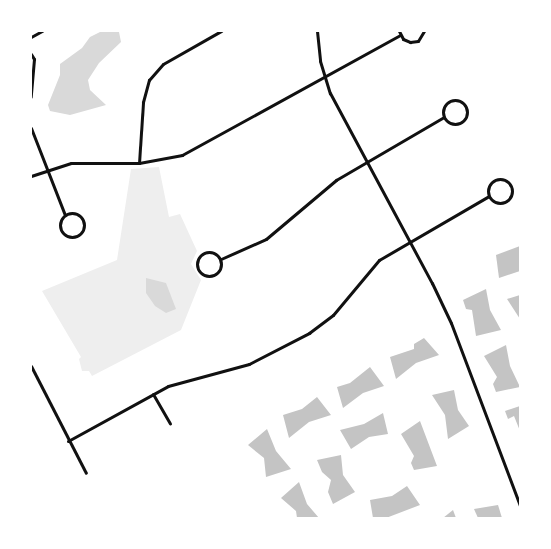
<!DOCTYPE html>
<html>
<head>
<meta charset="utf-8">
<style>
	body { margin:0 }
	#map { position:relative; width:551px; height:549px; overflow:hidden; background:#fff; font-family:"Source Sans 3",sans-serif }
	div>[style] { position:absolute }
	.green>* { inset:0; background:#eee }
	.water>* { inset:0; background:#d9d9d9 }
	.building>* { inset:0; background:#c4c4c4 }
	.minor>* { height:3px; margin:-1.5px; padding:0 1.5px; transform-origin:1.5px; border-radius:1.5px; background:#111 }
	.minor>.ring { margin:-1.5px; padding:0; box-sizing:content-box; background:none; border:3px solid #111; border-radius:50% }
	span { translate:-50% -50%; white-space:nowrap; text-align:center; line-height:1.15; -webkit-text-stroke:4px #fff; paint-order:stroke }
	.frame { position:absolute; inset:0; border:32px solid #fff; pointer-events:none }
</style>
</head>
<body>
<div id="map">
	<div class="green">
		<div style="clip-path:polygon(159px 167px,169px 217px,180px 214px,197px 251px,191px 264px,201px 280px,181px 330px,92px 376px,89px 371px,82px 371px,79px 359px,81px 357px,42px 291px,117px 260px,131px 169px)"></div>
	</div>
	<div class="water">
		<div style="clip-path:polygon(102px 31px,119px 32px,121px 42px,99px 63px,88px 80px,90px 90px,106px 105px,70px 115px,50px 111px,48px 105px,60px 75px,60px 64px,82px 48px,90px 37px)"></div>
		<div style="clip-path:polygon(146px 278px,166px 283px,176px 309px,166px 313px,155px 306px,146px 293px)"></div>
	</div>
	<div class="building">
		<div style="clip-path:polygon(520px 246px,520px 271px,499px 278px,496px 255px)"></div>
		<div style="clip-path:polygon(486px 289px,490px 310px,501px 330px,476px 336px,472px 310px,466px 309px,463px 300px)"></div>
		<div style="clip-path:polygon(520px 295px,520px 319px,507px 299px)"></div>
		<div style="clip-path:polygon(424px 338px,439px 355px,416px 363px,396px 379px,390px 357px,414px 349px,414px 344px)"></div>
		<div style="clip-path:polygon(506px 345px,510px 366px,520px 387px,496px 392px,493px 384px,497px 377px,484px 356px)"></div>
		<div style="clip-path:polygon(370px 367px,384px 386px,363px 393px,343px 408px,337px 387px,350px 383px)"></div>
		<div style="clip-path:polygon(454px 390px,458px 410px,469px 426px,448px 439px,445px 415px,432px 395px)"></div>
		<div style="clip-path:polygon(317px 397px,331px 415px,309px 422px,289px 438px,283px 415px,302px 409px)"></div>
		<div style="clip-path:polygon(520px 406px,520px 431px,514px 416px,508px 419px,505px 411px)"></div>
		<div style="clip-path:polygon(383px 413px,388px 434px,369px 437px,351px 449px,340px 430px,364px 424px)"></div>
		<div style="clip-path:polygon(420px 421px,437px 466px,414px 470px,411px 463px,414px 456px,401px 434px)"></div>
		<div style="clip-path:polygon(267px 429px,276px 451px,291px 469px,266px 477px,264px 458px,248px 445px)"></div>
		<div style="clip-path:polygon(341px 455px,343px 475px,355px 492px,333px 504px,328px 492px,331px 480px,322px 472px,317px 460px)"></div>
		<div style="clip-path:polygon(299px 482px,307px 504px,319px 518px,297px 518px,296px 511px,281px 498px)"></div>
		<div style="clip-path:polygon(407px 486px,420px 505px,386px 518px,373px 518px,370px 500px,392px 496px)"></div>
		<div style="clip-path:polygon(498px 505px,502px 518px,478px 518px,474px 509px)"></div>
		<div style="clip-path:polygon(453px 510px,456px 518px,443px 518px)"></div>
	</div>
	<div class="minor">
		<div style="left:317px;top:31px;width:30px;rotate:84deg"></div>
		<div style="left:320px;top:61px;width:34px;rotate:73deg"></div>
		<div style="left:330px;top:93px;width:216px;rotate:61.8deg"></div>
		<div style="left:432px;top:283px;width:44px;rotate:64.6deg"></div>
		<div style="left:451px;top:323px;width:196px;rotate:69.3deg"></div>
		<div style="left:399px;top:31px;width:9px;rotate:63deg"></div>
		<div style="left:403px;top:39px;width:8px;rotate:23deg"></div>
		<div style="left:410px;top:42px;width:8px;rotate:-7deg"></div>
		<div style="left:418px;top:41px;width:12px;rotate:-59deg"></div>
		<div style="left:31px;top:37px;width:13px;rotate:-29deg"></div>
		<div style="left:31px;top:54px;width:6px;rotate:59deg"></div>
		<div style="left:34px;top:59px;width:38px;rotate:95deg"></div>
		<div class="ring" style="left:443px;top:100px;width:21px;height:21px"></div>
		<div style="left:31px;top:128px;width:93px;rotate:68.7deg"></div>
		<div style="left:139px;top:163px;width:61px;rotate:-86.2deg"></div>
		<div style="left:143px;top:102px;width:23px;rotate:-75deg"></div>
		<div style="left:149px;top:80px;width:21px;rotate:-49deg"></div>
		<div style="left:163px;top:64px;width:67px;rotate:-29.6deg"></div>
		<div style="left:31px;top:176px;width:42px;rotate:-18deg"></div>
		<div style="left:71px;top:163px;width:68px"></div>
		<div style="left:139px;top:163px;width:44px;rotate:-10.5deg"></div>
		<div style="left:182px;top:155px;width:249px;rotate:-28.8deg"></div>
		<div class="ring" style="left:488px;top:179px;width:21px;height:21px"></div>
		<div class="ring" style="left:60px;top:213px;width:21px;height:21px"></div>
		<div class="ring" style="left:197px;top:252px;width:21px;height:21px"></div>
		<div style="left:221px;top:259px;width:49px;rotate:-24deg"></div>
		<div style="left:266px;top:239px;width:92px;rotate:-40.1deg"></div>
		<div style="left:336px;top:180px;width:125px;rotate:-30.3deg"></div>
		<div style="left:31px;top:366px;width:120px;rotate:62.8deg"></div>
		<div style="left:153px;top:394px;width:34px;rotate:60deg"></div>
		<div style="left:68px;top:441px;width:114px;rotate:-28.8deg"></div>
		<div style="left:168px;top:386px;width:84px;rotate:-15.2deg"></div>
		<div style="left:249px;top:364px;width:68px;rotate:-27.3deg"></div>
		<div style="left:309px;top:333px;width:30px;rotate:-37deg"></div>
		<div style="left:333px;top:315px;width:72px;rotate:-50.1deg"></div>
		<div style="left:379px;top:260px;width:127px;rotate:-30.2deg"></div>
	</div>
	<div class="frame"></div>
</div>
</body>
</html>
